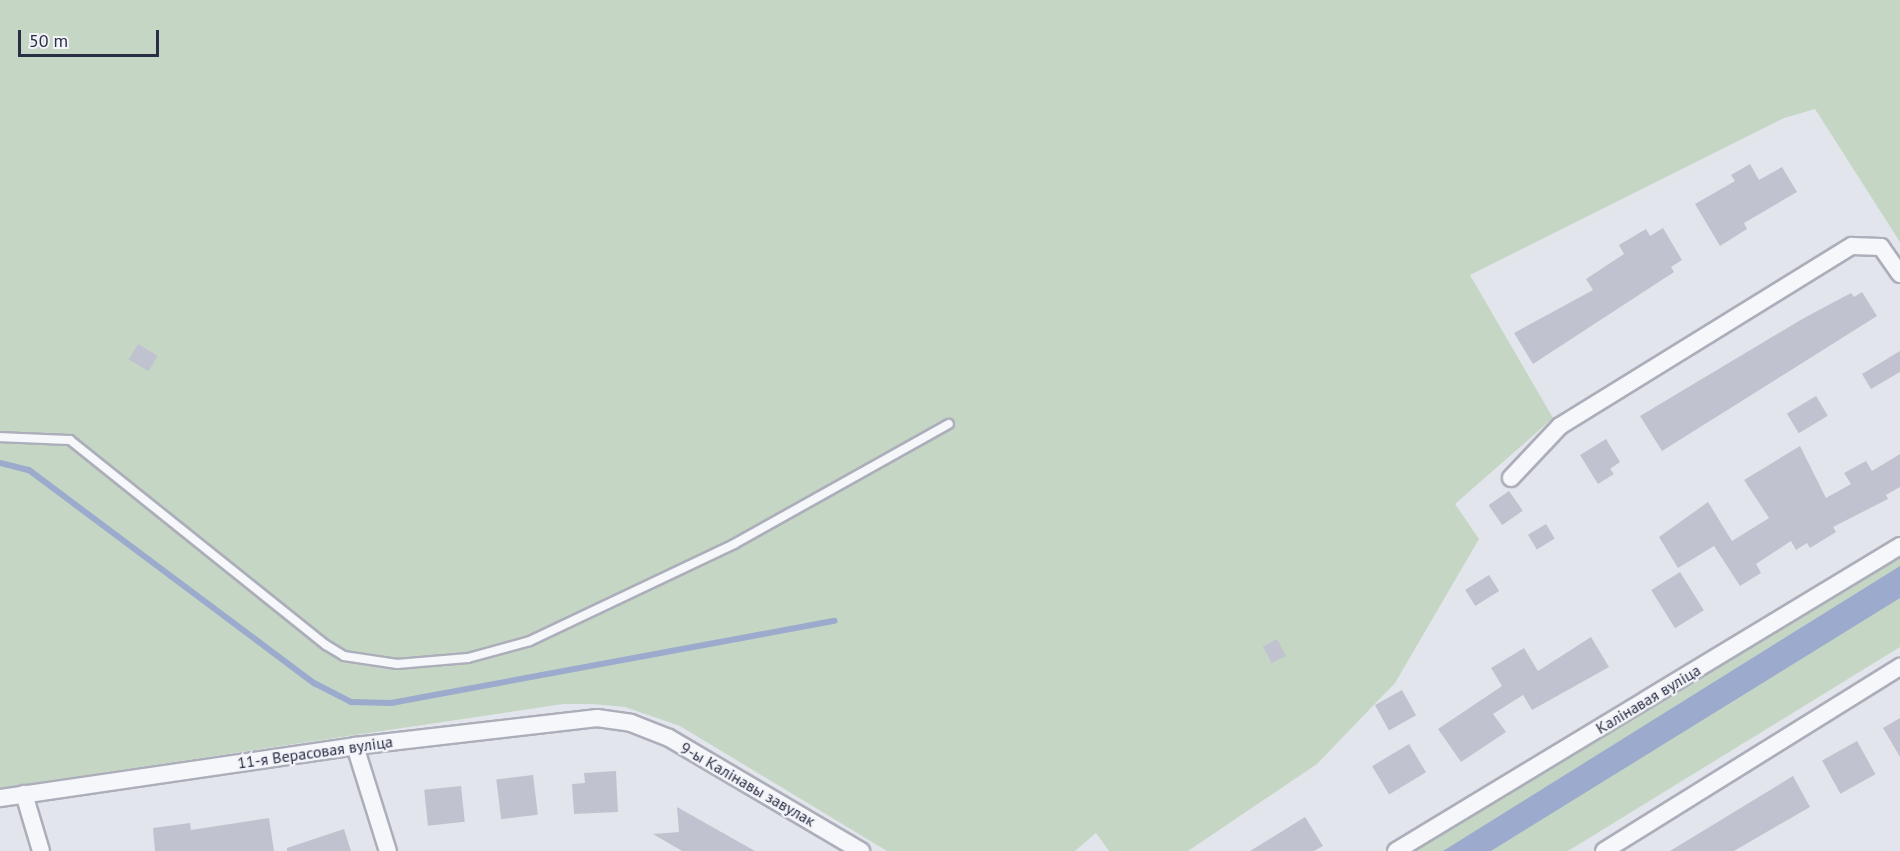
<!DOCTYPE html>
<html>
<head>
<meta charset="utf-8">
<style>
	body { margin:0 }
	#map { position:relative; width:1900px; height:851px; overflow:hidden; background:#e3e5ec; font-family:"PT Sans",sans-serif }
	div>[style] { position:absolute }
	.green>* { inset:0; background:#c5d6c4 }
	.water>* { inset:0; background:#9cabcd }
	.stream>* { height:6px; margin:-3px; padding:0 3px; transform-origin:3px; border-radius:3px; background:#9cabcd }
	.building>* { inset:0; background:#c0c3cf; transform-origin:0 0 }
	.roads { filter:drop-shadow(2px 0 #acaeba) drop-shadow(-2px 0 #acaeba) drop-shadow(0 2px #acaeba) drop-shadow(0 -2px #acaeba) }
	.lane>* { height:8px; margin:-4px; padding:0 4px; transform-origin:4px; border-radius:4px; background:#f6f7fa }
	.street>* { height:16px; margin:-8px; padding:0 8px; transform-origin:8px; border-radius:8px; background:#f6f7fa }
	span { translate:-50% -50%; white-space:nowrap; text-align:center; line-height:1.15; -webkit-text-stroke:4.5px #f3f4f9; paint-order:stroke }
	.street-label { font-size:16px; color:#2a2f45 }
	.scale { position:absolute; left:18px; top:30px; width:141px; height:27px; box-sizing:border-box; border:3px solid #2a2f45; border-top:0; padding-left:8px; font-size:18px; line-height:21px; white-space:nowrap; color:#2a2f45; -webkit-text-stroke:4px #f3f4f9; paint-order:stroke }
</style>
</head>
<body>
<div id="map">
	<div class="green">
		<div style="clip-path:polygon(0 0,1900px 0,1900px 242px,1815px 109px,1784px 118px,1470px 275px,1553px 418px,1455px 504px,1479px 539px,1395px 683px,1317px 764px,1188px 851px,1109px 851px,1096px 833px,1075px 851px,887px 851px,680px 726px,625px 707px,592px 704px,563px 704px,0 788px)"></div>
		<div style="clip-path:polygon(1900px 552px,1900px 647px,1568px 851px,1411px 851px)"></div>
	</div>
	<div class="water">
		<div style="clip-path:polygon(1900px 566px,1900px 598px,1491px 851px,1443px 851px)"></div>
	</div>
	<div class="stream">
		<div style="left:0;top:463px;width:30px;rotate:14deg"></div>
		<div style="left:29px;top:470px;width:356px;rotate:36.8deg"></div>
		<div style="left:314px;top:683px;width:42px;rotate:27.2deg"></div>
		<div style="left:351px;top:702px;width:40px;rotate:1.4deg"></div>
		<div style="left:391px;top:703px;width:451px;rotate:-10.5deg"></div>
	</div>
	<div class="building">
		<div style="clip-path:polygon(1750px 164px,1759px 180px,1782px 167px,1797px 192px,1744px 223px,1747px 229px,1720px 246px,1695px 204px,1735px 181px,1731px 175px)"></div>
		<div style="clip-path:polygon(1663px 228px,1682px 260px,1671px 267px,1674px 272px,1533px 364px,1514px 333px,1593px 290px,1586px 279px,1624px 254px,1619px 245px,1646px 229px,1650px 236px)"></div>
		<div style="clip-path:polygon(1862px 292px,1877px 316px,1662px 451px,1640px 416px,1804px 318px,1851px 293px,1854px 297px)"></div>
		<div style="left:138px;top:344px;width:23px;height:18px;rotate:31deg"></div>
		<div style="clip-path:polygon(1900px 351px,1900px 372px,1871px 389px,1862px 374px)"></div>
		<div style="left:1816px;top:396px;width:23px;height:34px;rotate:59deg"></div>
		<div style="clip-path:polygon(1606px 439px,1620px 462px,1610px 469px,1614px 474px,1598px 484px,1580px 455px)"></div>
		<div style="clip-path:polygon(1800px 446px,1826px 498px,1851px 484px,1844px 473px,1866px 461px,1872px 471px,1900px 454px,1900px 487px,1886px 495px,1888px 499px,1833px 527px,1836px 532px,1810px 548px,1807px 543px,1796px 550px,1791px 541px,1756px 564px,1761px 573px,1740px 586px,1714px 546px,1678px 568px,1659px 537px,1708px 502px,1732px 541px,1769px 518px,1744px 480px)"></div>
		<div style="left:1509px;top:491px;width:24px;height:25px;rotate:55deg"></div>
		<div style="left:1546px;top:524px;width:17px;height:21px;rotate:59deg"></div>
		<div style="left:1680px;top:572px;width:45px;height:34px;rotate:58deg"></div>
		<div style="left:1489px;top:575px;width:19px;height:28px;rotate:58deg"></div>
		<div style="clip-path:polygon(1591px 637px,1609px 667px,1532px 710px,1523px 695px,1493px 714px,1506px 732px,1461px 762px,1438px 729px,1502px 686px,1491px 668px,1524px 648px,1538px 671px)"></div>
		<div style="left:1277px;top:639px;width:19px;height:16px;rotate:62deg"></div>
		<div style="left:1402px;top:690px;width:29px;height:31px;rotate:61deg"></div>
		<div style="clip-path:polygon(1900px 718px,1900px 757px,1883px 728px)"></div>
		<div style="left:1857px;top:741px;width:38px;height:40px;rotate:61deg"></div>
		<div style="left:1409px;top:744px;width:33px;height:43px;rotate:59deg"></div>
		<div style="clip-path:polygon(616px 771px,618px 812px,574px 814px,572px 784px,585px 783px,584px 773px)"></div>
		<div style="left:533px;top:775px;width:40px;height:37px;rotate:83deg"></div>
		<div style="clip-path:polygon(1793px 776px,1810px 807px,1734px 851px,1670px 851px)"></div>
		<div style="left:461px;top:786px;width:36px;height:37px;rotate:84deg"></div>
		<div style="clip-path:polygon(677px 807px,755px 851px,682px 851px,653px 834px,679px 832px)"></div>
		<div style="clip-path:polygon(1305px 817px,1323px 846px,1314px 851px,1250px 851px)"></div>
		<div style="clip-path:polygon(269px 818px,274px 851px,155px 851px,153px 828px,190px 823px,191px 830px)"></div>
		<div style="clip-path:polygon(344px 829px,351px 851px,287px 851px,287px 848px)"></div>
	</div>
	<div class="roads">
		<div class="lane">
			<div style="left:0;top:437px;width:70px;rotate:2.5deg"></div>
			<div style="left:70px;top:440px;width:328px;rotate:38.7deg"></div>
			<div style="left:326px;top:645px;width:21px;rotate:31deg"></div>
			<div style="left:344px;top:656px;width:54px;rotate:8.6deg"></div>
			<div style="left:397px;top:664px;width:71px;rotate:-4.8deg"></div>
			<div style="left:468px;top:658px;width:64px;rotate:-15.3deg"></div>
			<div style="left:530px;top:641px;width:226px;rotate:-25.4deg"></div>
			<div style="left:734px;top:544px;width:246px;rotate:-29.2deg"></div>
		</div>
		<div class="street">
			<div style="left:1511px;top:478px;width:71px;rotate:-46.7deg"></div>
			<div style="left:1560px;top:426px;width:343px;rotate:-31.7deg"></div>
			<div style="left:1852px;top:246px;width:29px;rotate:2deg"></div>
			<div style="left:1881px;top:247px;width:33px;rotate:55deg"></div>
			<div style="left:355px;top:746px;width:110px;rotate:72.6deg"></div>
			<div style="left:24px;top:794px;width:59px;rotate:73.4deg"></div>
			<div style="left:0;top:798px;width:359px;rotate:-8.3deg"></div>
			<div style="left:355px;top:746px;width:244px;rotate:-6.6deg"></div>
			<div style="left:597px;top:718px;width:34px;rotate:8deg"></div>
			<div style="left:631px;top:723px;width:41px;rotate:21.5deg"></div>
			<div style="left:669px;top:738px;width:223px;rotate:30.5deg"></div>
			<div style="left:1396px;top:851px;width:589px;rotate:-31.18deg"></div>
			<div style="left:1604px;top:851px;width:349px;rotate:-31.9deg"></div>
		</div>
	</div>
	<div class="street-label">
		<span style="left:1648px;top:699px;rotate:-31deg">Калінавая вуліца</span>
		<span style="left:315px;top:752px;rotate:-8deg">11-я Верасовая вуліца</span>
		<span style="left:748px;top:784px;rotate:30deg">9-ы Калінавы завулак</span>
	</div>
	<div class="scale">50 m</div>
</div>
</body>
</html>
